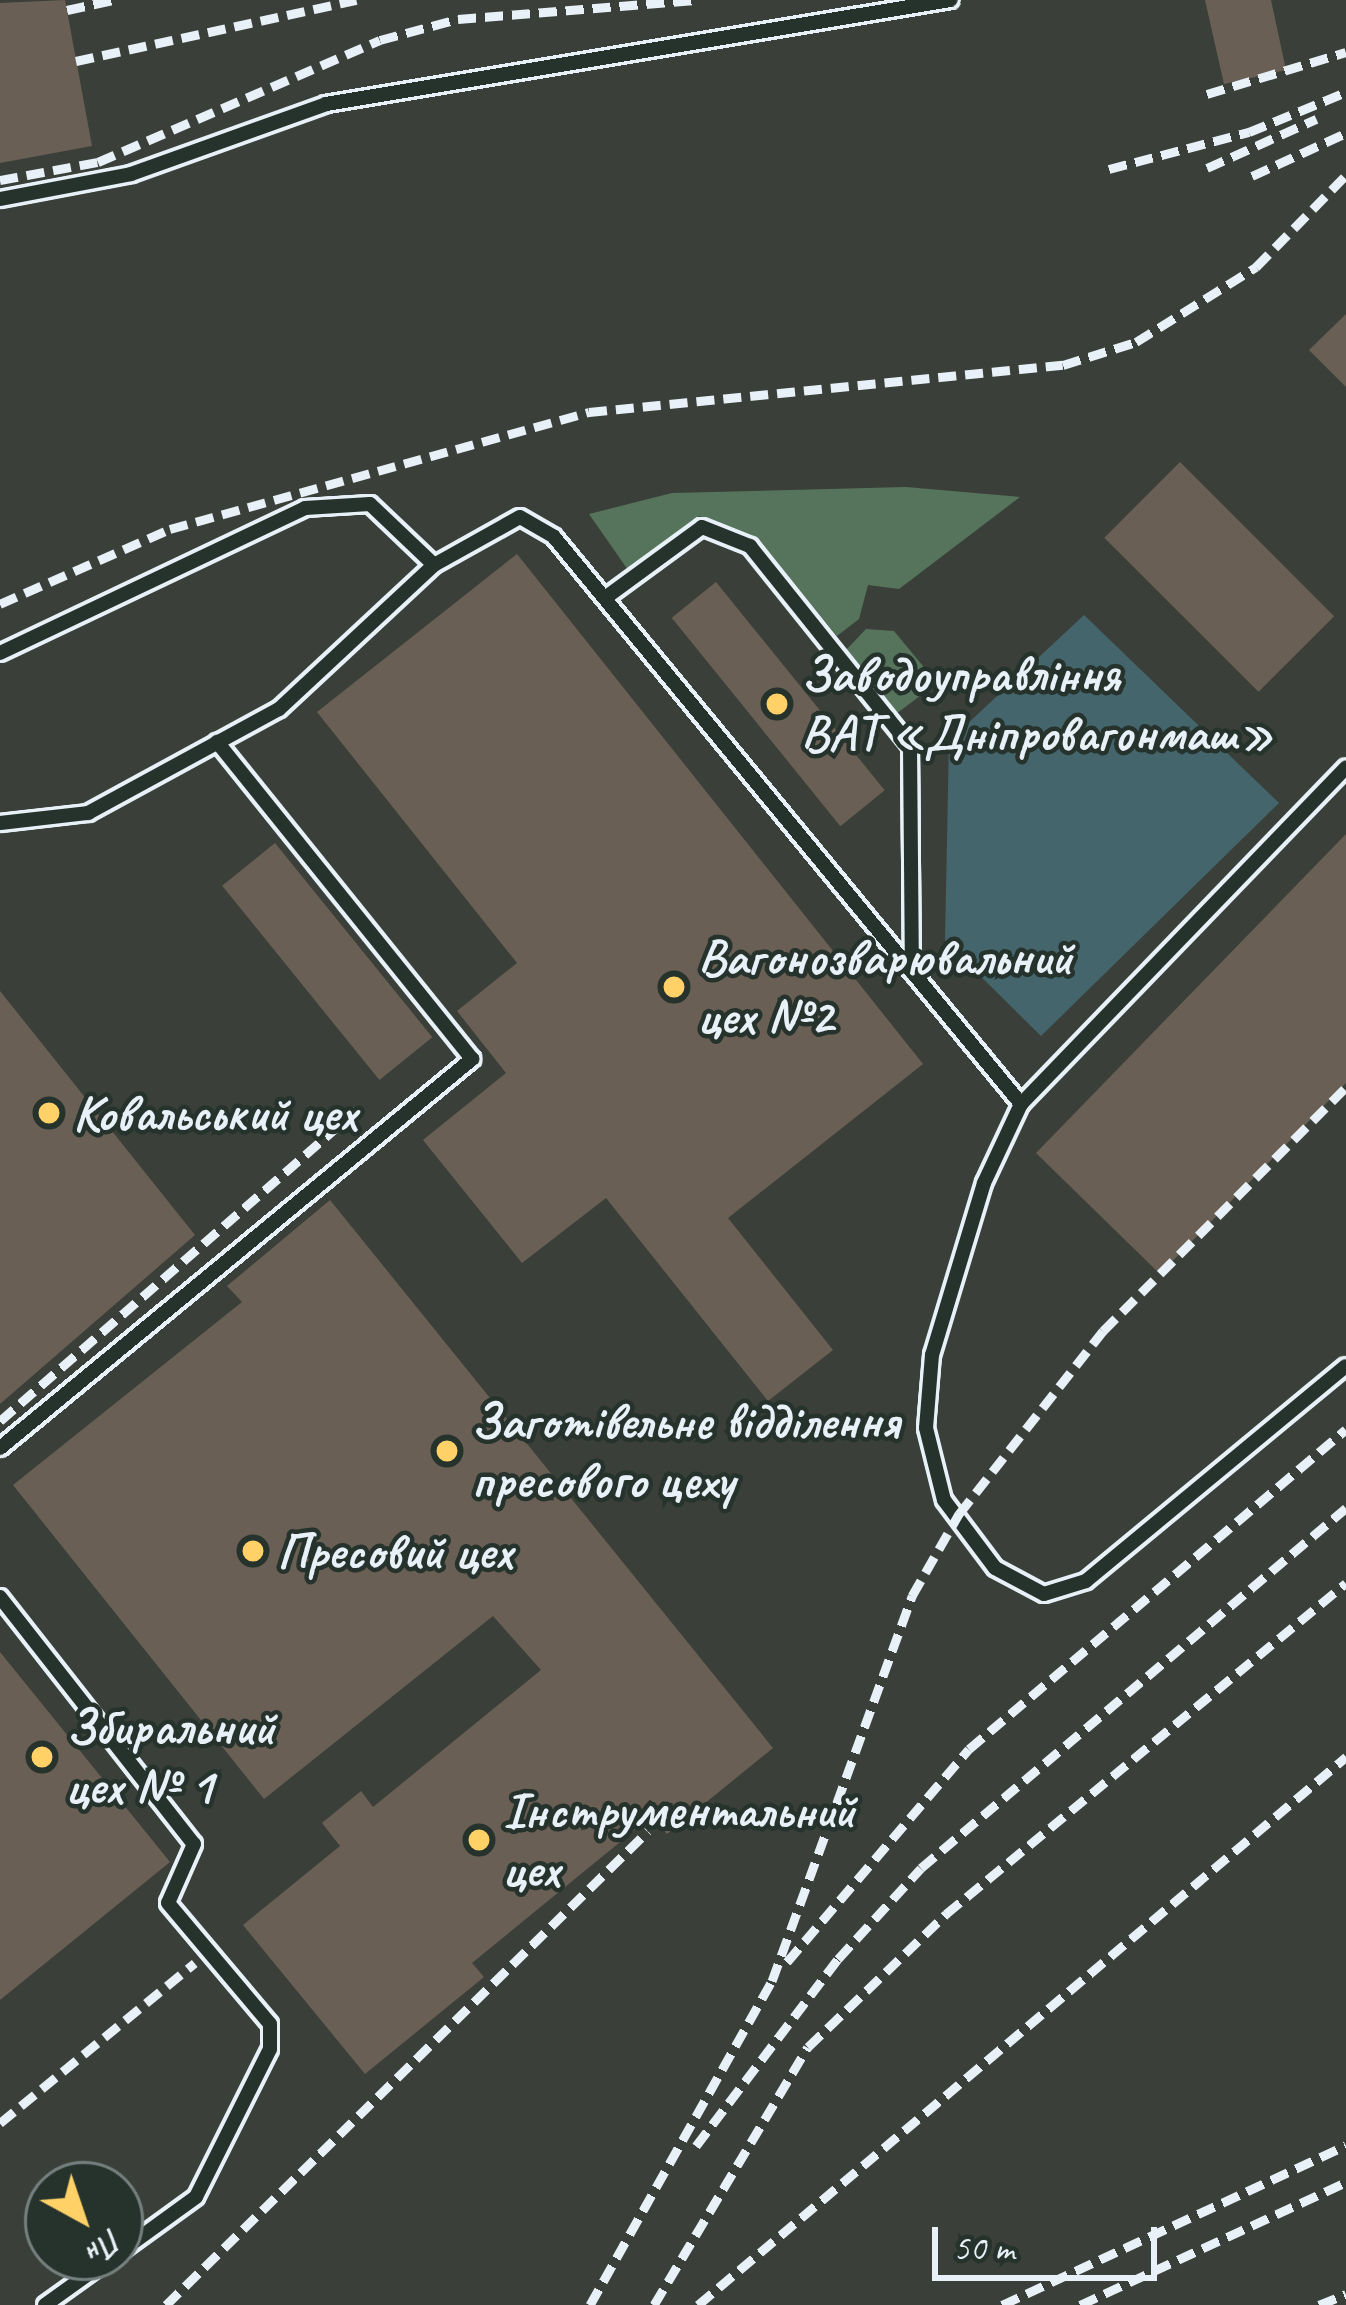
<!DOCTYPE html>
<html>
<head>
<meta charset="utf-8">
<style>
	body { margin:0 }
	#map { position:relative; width:1346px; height:2305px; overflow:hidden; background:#26332d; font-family:Caveat,sans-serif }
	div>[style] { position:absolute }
	.built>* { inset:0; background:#3a4039 }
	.green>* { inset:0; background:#56745c }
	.water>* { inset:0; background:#45656c }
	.building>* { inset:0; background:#6a5f54; transform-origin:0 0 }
	.roads { filter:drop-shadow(3px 0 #e8f1f8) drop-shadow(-3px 0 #e8f1f8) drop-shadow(0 3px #e8f1f8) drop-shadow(0 -3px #e8f1f8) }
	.service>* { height:14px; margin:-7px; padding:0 7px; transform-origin:7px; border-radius:7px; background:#26332d }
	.rail>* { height:9px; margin-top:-4.5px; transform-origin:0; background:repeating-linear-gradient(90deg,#e8f1f8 0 18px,transparent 0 27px) }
	.dots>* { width:33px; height:33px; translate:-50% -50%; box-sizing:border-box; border:6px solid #26332d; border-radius:50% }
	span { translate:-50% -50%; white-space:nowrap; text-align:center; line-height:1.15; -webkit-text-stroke:9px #26332d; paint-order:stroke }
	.poi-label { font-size:51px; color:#e8f1f8; font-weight:700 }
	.left { translate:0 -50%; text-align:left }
	.north { position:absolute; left:24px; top:2161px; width:120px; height:120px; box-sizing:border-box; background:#26332d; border:3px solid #747f7e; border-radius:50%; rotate:140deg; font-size:33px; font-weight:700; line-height:48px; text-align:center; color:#e8f1f8 }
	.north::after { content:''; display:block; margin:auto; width:42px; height:54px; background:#ffd166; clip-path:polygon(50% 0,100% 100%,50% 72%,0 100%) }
	.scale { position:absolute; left:932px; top:2227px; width:225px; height:54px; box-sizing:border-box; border:6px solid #e8f1f8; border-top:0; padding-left:15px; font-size:36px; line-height:42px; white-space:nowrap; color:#e8f1f8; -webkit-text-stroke:9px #26332d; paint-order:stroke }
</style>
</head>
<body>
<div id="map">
	<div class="built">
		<div style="clip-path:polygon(evenodd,0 0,1346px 0,1346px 2305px,0 2305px,0 0,48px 2185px,120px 2185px,120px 2257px,48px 2257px,48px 2185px)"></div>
	</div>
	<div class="green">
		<div style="clip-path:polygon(906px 487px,1020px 497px,899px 589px,868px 585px,859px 619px,837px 636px,758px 539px,699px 516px,628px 570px,589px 514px,672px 493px)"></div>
		<div style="clip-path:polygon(866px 629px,894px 631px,937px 683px,896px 714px,846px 650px)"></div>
	</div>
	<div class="water">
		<div style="clip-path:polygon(1084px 615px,1279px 803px,1041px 1036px,945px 941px,949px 741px)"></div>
	</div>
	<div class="building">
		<div style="clip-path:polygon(65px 0,92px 146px,0 163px,0 3px)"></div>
		<div style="clip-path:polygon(1205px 0,1271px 0,1286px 70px,1224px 84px)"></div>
		<div style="clip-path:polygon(1346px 314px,1346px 387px,1309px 350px)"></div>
		<div style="left:1180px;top:462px;width:218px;height:107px;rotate:45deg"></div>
		<div style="clip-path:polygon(517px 554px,923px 1064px,728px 1218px,833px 1350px,768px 1401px,606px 1198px,522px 1263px,423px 1140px,506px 1073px,457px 1011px,517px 963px,317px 712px)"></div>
		<div style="left:716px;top:582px;width:268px;height:57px;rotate:51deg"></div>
		<div style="clip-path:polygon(1346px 834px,1346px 1083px,1160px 1274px,1036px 1153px)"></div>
		<div style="left:275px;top:843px;width:250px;height:68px;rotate:51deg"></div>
		<div style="clip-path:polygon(0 991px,195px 1235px,0 1404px)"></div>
		<div style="clip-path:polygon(330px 1200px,773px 1748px,667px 1834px,652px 1816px,472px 1963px,484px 1977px,365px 2074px,243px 1925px,340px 1846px,322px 1823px,361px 1791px,373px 1807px,541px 1670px,493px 1616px,264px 1799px,13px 1485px,242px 1302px,227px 1286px)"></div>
		<div style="clip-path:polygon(0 1652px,170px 1862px,0 2000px)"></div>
	</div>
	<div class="roads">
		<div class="service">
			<div style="left:0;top:199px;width:133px;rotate:-10.8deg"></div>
			<div style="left:131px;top:174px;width:207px;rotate:-19.7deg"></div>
			<div style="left:326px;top:104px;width:633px;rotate:-9.46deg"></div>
			<div style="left:605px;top:598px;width:120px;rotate:-36.2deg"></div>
			<div style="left:702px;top:527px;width:52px;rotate:21.6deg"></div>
			<div style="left:750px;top:546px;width:256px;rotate:51.3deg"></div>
			<div style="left:910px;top:746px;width:220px;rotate:89.5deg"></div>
			<div style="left:0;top:653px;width:338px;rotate:-25.4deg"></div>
			<div style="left:305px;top:508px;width:65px;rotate:-3.5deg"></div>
			<div style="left:370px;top:504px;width:88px;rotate:43.6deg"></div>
			<div style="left:434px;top:565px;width:98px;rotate:-29.2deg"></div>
			<div style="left:520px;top:517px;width:39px;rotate:30deg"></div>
			<div style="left:554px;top:537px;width:735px;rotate:50.52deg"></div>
			<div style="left:1021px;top:1104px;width:87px;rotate:115.1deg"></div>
			<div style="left:984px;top:1183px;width:180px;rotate:106.8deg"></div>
			<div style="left:932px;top:1355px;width:73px;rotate:94.7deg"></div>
			<div style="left:926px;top:1428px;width:74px;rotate:76deg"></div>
			<div style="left:944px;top:1500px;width:85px;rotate:53.1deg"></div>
			<div style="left:995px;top:1568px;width:55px;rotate:28deg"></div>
			<div style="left:1044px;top:1594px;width:44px;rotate:-17.2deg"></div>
			<div style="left:1086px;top:1581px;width:337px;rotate:-39.6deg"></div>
			<div style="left:0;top:823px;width:89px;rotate:-6.5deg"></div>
			<div style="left:88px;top:813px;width:217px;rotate:-28.6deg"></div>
			<div style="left:279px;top:709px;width:212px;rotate:-42.9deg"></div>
			<div style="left:1021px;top:1104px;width:468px;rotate:-46deg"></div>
			<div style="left:0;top:1448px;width:612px;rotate:-39.49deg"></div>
			<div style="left:472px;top:1059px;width:407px;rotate:-128.8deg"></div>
			<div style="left:0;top:1597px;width:314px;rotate:51.9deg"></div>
			<div style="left:194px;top:1844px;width:64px;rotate:113.8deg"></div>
			<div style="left:168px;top:1903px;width:158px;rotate:49.9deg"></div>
			<div style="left:270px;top:2024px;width:25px;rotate:90deg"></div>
			<div style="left:270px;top:2049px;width:165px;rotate:116.6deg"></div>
			<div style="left:196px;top:2197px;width:94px;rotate:144.1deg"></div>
			<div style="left:45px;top:2305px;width:82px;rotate:-35.6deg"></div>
		</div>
	</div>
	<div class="rail">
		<div style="left:67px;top:10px;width:47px;rotate:-12.3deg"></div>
		<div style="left:76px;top:61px;width:287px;rotate:-12.3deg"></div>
		<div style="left:1207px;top:94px;width:145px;rotate:-16.8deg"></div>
		<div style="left:1207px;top:168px;width:120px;rotate:-24.2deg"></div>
		<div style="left:1109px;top:169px;width:145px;rotate:-14.8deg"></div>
		<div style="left:1249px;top:132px;width:105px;rotate:-22.4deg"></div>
		<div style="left:1252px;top:176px;width:103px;rotate:-24.6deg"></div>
		<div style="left:0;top:180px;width:100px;rotate:-10.4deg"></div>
		<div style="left:98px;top:162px;width:307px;rotate:-23.4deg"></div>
		<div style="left:380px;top:40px;width:81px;rotate:-15.1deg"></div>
		<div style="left:458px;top:19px;width:238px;rotate:-4.6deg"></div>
		<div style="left:0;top:604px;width:186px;rotate:-23.8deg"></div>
		<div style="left:170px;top:529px;width:435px;rotate:-15.6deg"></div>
		<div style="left:589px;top:412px;width:476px;rotate:-5.7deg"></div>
		<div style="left:1063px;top:365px;width:77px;rotate:-17.5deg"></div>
		<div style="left:1136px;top:342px;width:142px;rotate:-32deg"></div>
		<div style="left:1256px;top:267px;width:129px;rotate:-45.6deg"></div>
		<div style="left:0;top:1421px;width:473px;rotate:-41.1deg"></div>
		<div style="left:787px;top:1962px;width:280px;rotate:-49.5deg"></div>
		<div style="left:969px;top:1749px;width:494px;rotate:-40.3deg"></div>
		<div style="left:0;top:2123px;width:252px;rotate:-39.4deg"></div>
		<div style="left:696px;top:2146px;width:235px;rotate:-52.8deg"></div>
		<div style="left:838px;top:1959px;width:123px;rotate:-47.6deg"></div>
		<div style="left:921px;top:1868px;width:557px;rotate:-40.27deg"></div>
		<div style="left:166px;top:2305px;width:676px;rotate:-44.52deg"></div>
		<div style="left:590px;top:2305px;width:372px;rotate:-60.7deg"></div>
		<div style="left:772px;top:1981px;width:410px;rotate:-70deg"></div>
		<div style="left:912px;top:1596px;width:95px;rotate:-60.2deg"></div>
		<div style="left:959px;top:1514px;width:233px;rotate:-51.8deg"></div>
		<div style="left:1103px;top:1331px;width:344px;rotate:-45.1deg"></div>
		<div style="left:654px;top:2305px;width:300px;rotate:-59.2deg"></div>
		<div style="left:808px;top:2047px;width:192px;rotate:-43.9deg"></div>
		<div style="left:946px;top:1914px;width:519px;rotate:-39.61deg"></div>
		<div style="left:698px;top:2305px;width:849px;rotate:-40.22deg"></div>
		<div style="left:1002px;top:2305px;width:379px;rotate:-24.9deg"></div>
		<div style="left:1080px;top:2305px;width:293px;rotate:-24.8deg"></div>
		<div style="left:1319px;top:2305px;width:29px;rotate:-22deg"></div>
	</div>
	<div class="dots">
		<div style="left:777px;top:704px;background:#ffd166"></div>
		<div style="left:674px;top:987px;background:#ffd166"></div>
		<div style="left:49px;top:1113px;background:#ffd166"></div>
		<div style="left:447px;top:1451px;background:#ffd166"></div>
		<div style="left:253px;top:1551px;background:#ffd166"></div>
		<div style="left:42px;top:1757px;background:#ffd166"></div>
		<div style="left:479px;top:1840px;background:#ffd166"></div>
	</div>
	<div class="poi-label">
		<span class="left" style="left:801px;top:704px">Заводоуправління<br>ВАТ «Дніпровагонмаш»</span>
		<span class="left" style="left:698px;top:987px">Вагонозварювальний<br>цех №2</span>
		<span class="left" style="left:73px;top:1113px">Ковальський цех</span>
		<span class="left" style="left:471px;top:1451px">Заготівельне відділення<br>пресового цеху</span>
		<span class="left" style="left:277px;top:1551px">Пресовий цех</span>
		<span class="left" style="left:66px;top:1757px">Збиральний<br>цех № 1</span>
		<span class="left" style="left:503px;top:1840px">Інструментальний<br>цех</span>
	</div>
	<div class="north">Пн</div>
	<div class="scale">50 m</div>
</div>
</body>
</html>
